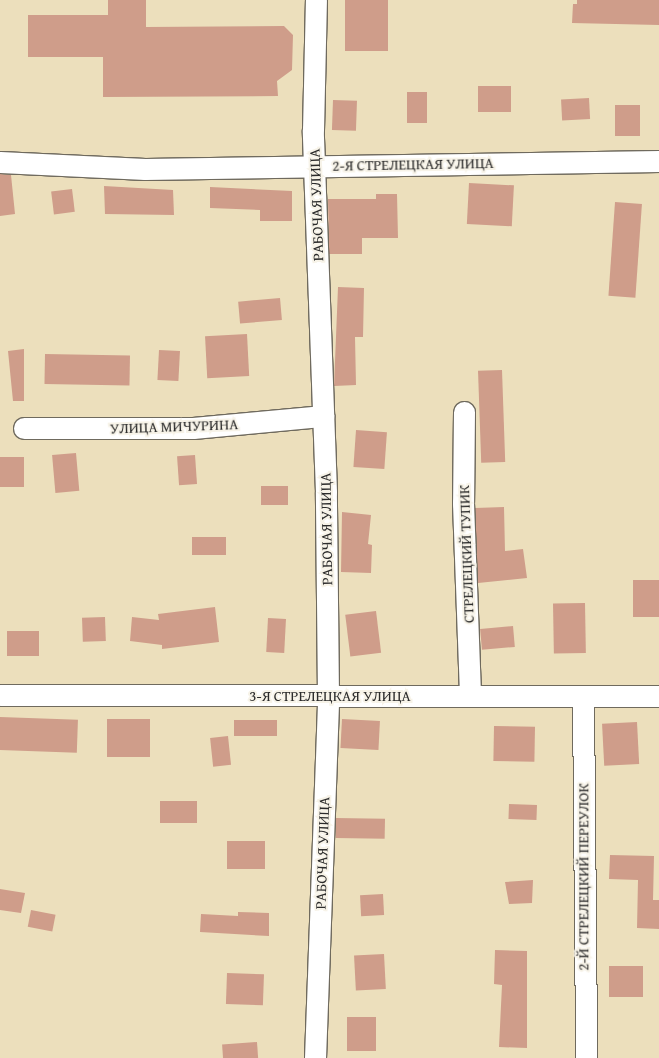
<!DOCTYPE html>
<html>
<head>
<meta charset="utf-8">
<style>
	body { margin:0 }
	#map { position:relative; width:659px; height:1058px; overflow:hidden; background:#ecdfbc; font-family:"Gentium Book Plus",serif }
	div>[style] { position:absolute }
	.building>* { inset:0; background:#cf9d8a; transform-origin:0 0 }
	.roads { filter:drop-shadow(1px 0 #6f6a5e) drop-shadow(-1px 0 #6f6a5e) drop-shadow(0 1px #6f6a5e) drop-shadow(0 -1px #6f6a5e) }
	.minor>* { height:21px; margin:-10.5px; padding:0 10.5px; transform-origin:10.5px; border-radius:10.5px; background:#fff }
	span { translate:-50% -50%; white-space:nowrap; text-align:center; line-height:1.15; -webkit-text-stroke:4px #f7f3e8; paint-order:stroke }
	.street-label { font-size:15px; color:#2b2b2b }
</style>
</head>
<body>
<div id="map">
	<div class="building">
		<div style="clip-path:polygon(108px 0,146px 0,146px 27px,284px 26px,293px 35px,292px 70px,277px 81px,278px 96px,103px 97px,103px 57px,28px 57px,28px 15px,108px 15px)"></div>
		<div style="left:345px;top:0;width:43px;height:51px"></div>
		<div style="clip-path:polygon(577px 0,659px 0,659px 25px,572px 23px,573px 4px,577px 4px)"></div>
		<div style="left:478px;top:86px;width:33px;height:26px"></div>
		<div style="left:407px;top:92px;width:20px;height:31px"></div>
		<div style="left:589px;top:98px;width:21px;height:28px;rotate:87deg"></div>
		<div style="left:333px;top:100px;width:24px;height:30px;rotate:2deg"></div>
		<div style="left:640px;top:105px;width:31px;height:25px;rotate:90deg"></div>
		<div style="clip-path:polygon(0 174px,11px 175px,15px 214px,0 216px)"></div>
		<div style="left:469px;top:183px;width:45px;height:41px;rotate:3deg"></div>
		<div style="clip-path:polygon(104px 186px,173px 190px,174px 215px,105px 214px)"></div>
		<div style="clip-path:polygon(210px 187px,292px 191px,292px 221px,260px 221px,260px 210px,210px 208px)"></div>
		<div style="left:72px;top:189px;width:23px;height:21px;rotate:83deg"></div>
		<div style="clip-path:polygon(376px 194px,397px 194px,398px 238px,362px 238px,362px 254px,329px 254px,328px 199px,376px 199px)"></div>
		<div style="left:615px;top:202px;width:27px;height:94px;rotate:4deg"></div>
		<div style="clip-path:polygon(338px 287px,364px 288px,363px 337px,355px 337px,356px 385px,334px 386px)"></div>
		<div style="left:280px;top:298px;width:22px;height:42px;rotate:85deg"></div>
		<div style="left:247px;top:334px;width:42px;height:42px;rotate:87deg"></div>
		<div style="clip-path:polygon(24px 349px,24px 401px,13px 401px,8px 351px)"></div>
		<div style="left:159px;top:350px;width:21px;height:30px;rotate:3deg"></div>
		<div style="left:45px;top:354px;width:85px;height:30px;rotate:1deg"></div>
		<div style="left:502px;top:370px;width:92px;height:24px;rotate:88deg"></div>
		<div style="left:356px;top:430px;width:31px;height:37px;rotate:4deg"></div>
		<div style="left:76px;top:453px;width:38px;height:24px;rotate:85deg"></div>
		<div style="left:195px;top:455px;width:29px;height:18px;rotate:86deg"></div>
		<div style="left:0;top:457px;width:24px;height:30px"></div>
		<div style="left:261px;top:486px;width:27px;height:19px"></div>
		<div style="clip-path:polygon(504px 507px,505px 551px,523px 549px,527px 578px,478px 583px,475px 508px)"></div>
		<div style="clip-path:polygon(342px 512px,371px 515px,368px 544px,372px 545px,371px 573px,341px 572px)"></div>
		<div style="left:192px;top:537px;width:34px;height:18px"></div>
		<div style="left:633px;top:580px;width:26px;height:37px"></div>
		<div style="left:585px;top:603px;width:50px;height:32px;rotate:89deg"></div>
		<div style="clip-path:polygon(215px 607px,219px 642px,162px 649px,162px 645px,130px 641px,132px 617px,159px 620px,158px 614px)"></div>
		<div style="left:376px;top:611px;width:42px;height:31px;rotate:83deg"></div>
		<div style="left:105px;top:617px;width:24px;height:23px;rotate:88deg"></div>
		<div style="left:268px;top:618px;width:18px;height:34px;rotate:3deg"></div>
		<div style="left:513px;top:626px;width:21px;height:33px;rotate:85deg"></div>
		<div style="left:7px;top:631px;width:32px;height:25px"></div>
		<div style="left:0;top:717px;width:78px;height:33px;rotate:2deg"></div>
		<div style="left:107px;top:719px;width:43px;height:38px"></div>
		<div style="left:342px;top:719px;width:38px;height:29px;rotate:3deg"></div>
		<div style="left:234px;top:720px;width:43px;height:16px"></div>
		<div style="left:637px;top:722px;width:42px;height:35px;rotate:87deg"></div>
		<div style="left:494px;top:726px;width:41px;height:35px;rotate:1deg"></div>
		<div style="left:228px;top:736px;width:29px;height:18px;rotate:84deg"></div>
		<div style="left:160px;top:801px;width:37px;height:22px"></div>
		<div style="left:509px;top:804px;width:28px;height:15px;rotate:2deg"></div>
		<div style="left:336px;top:818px;width:49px;height:20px;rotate:1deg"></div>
		<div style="left:227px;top:841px;width:38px;height:28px"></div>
		<div style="clip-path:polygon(610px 855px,654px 856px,653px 900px,659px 900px,659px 929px,637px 928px,638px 880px,609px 879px)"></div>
		<div style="clip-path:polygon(533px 880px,532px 903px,509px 904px,505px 882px)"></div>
		<div style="clip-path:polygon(0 889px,25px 893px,21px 913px,0 910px)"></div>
		<div style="left:383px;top:894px;width:21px;height:23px;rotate:87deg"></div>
		<div style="left:31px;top:910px;width:25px;height:17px;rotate:11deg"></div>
		<div style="clip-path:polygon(238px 912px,269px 913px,269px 936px,200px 932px,201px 914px,238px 916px)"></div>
		<div style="clip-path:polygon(495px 950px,527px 951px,527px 1048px,499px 1047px,502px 985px,494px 984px)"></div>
		<div style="left:384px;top:954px;width:35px;height:30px;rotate:87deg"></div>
		<div style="left:609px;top:966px;width:34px;height:31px"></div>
		<div style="left:227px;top:973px;width:37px;height:31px;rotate:2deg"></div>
		<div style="left:347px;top:1017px;width:29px;height:34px"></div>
		<div style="left:257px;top:1042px;width:16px;height:35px;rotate:86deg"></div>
	</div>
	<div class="roads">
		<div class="minor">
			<div style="left:0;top:162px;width:145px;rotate:2.8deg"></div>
			<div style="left:145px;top:169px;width:514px;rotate:-0.89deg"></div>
			<div style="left:464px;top:412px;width:91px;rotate:90.6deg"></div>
			<div style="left:463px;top:503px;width:193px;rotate:87.9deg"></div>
			<div style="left:24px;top:428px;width:169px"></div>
			<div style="left:193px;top:428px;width:131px;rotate:-5.3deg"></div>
			<div style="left:0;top:695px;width:659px;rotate:0.09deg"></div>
			<div style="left:583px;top:697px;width:361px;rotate:89.5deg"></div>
			<div style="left:315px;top:1058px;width:362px;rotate:-87.9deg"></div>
			<div style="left:328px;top:696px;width:204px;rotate:-90.6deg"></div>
			<div style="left:326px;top:492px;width:362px;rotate:-92.1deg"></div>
			<div style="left:313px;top:130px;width:130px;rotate:-88.7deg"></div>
		</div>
	</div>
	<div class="street-label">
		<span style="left:413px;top:164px;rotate:-1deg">2-Я СТРЕЛЕЦКАЯ УЛИЦА</span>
		<span style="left:316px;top:205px;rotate:-92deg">РАБОЧАЯ УЛИЦА</span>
		<span style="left:174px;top:426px;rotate:-2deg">УЛИЦА МИЧУРИНА</span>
		<span style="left:326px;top:529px;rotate:-91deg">РАБОЧАЯ УЛИЦА</span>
		<span style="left:466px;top:554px;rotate:-92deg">СТРЕЛЕЦКИЙ ТУПИК</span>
		<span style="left:330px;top:696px">3-Я СТРЕЛЕЦКАЯ УЛИЦА</span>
		<span style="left:322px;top:853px;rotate:-88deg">РАБОЧАЯ УЛИЦА</span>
		<span style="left:583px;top:877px;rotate:-90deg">2-Й СТРЕЛЕЦКИЙ ПЕРЕУЛОК</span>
	</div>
</div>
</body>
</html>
